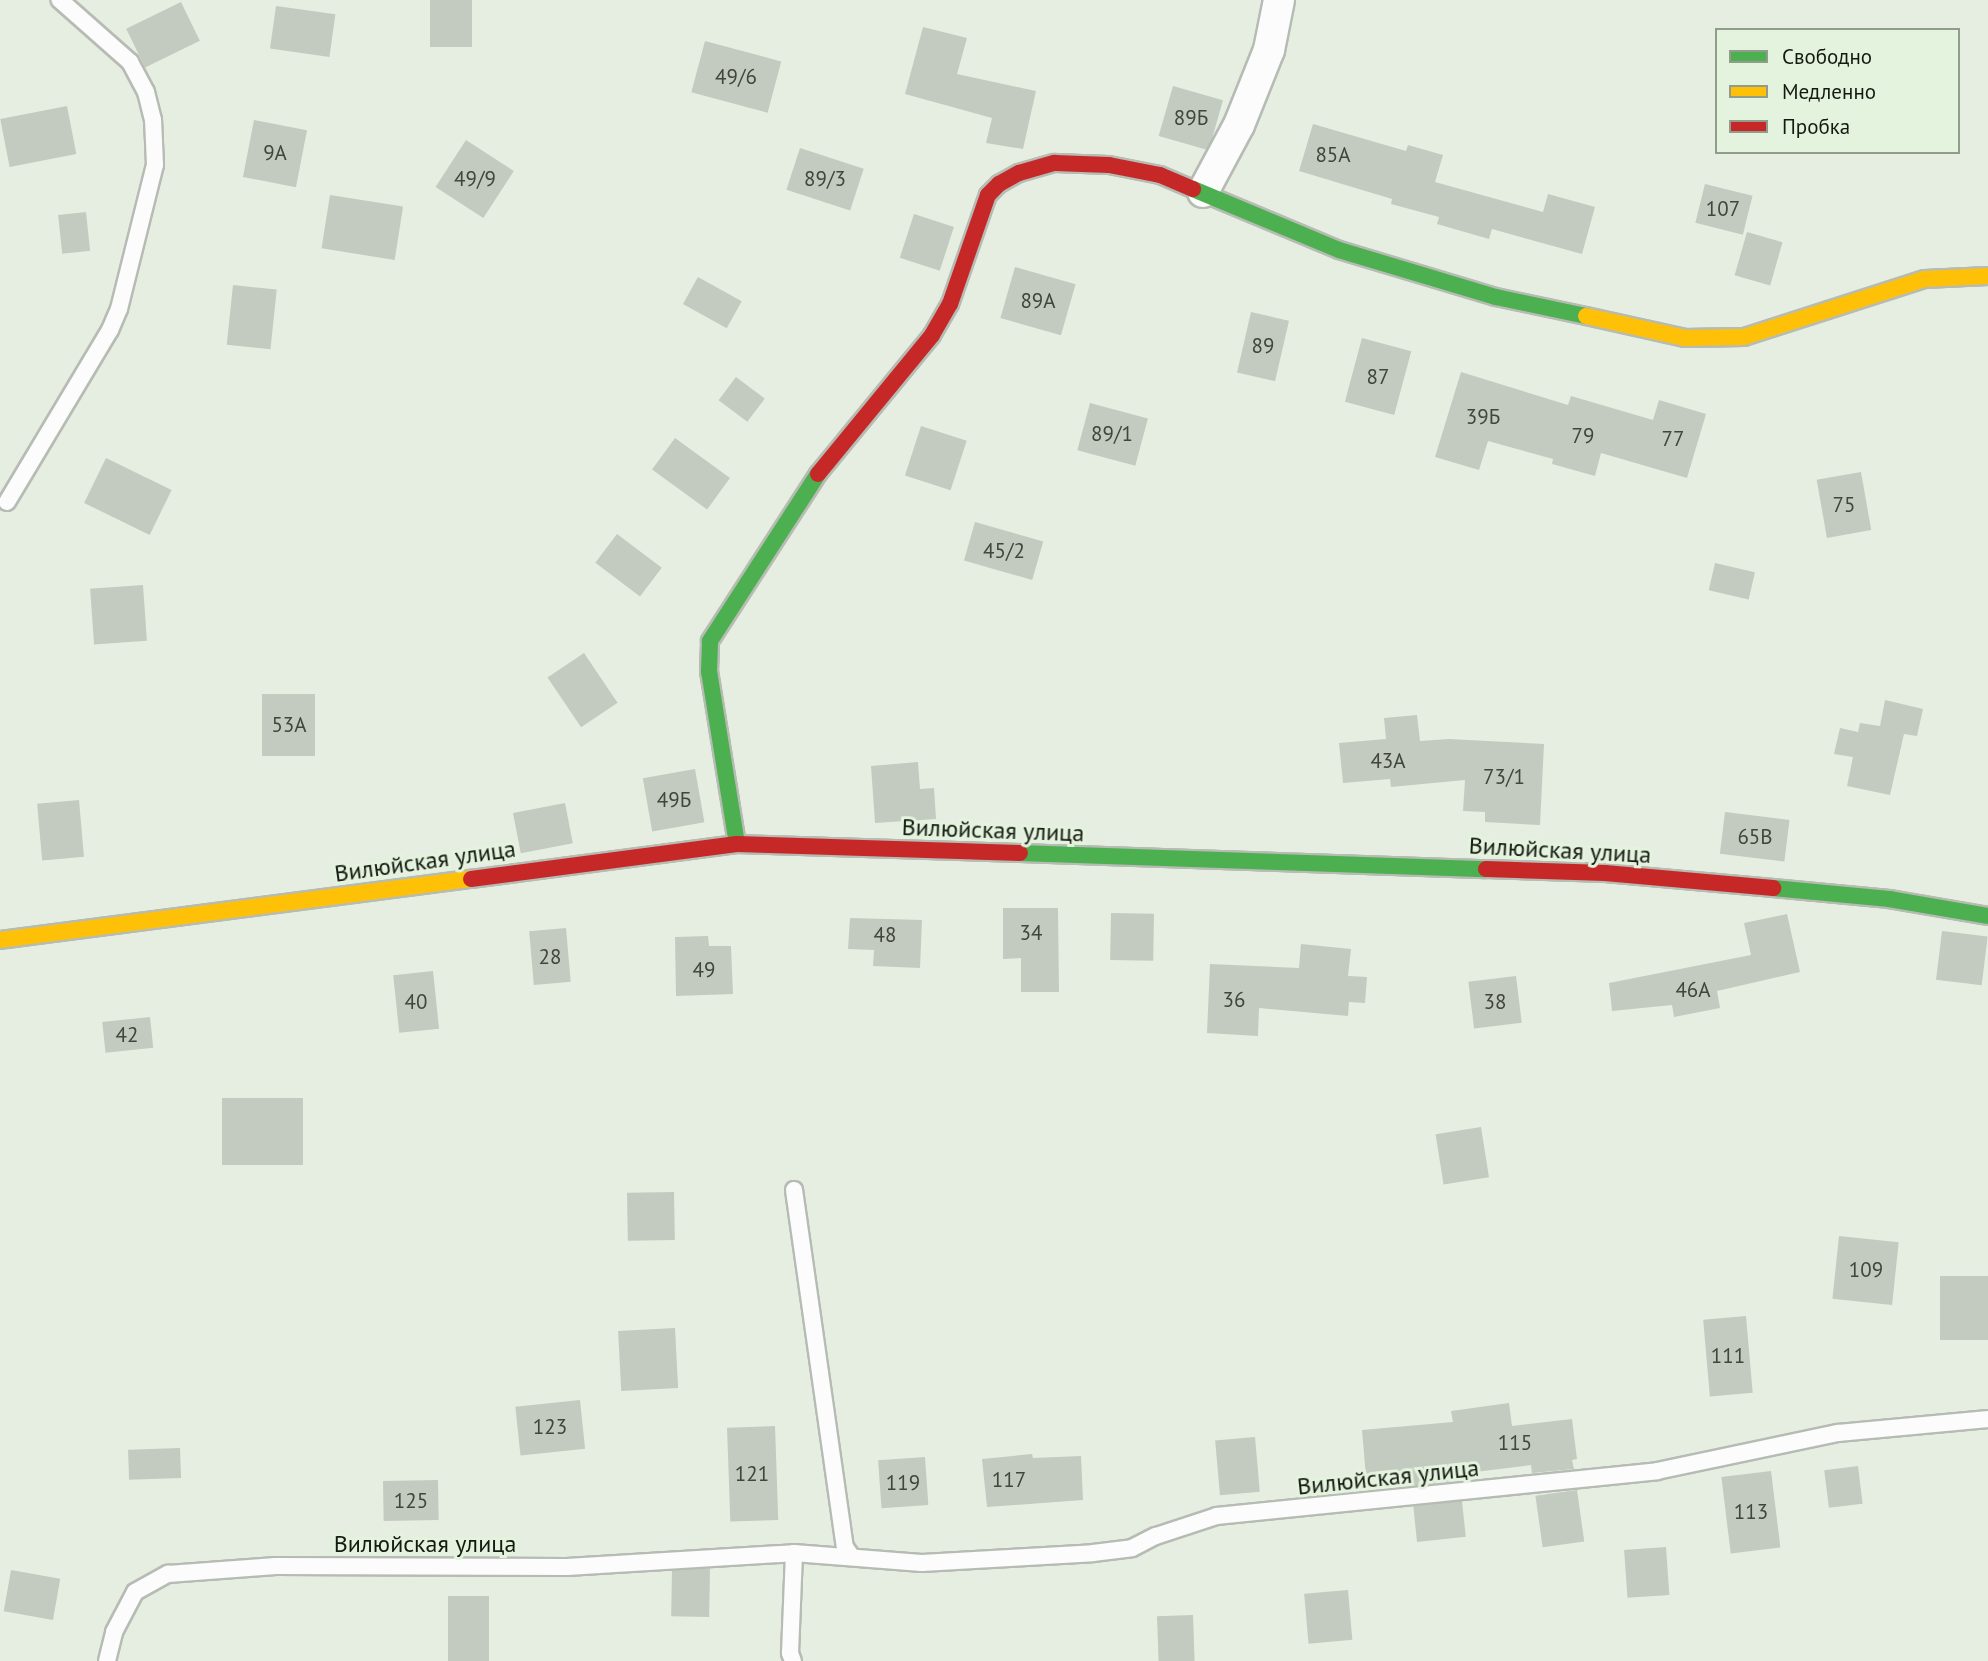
<!DOCTYPE html>
<html>
<head>
<meta charset="utf-8">
<style>
	body { margin:0 }
	#map { position:relative; width:1988px; height:1661px; overflow:hidden; background:#e6eee2; font-family:"PT Sans",sans-serif }
	div>[style] { position:absolute }
	.building>* { inset:0; background:#c3cac0; transform-origin:0 0 }
	.roads { filter:drop-shadow(2px 0 #b6bcb3) drop-shadow(-2px 0 #b6bcb3) drop-shadow(0 2px #b6bcb3) drop-shadow(0 -2px #b6bcb3) }
	.lane>* { height:16px; margin:-8px; padding:0 8px; transform-origin:8px; border-radius:8px; background:#fbfcfb }
	.street>* { height:30px; margin:-15px; padding:0 15px; transform-origin:15px; border-radius:15px; background:#fbfcfb }
	.fast>* { height:16px; margin:-8px; padding:0 8px; transform-origin:8px; border-radius:8px; background:#4caf50 }
	.slow>* { height:16px; margin:-8px; padding:0 8px; transform-origin:8px; border-radius:8px; background:#ffc107 }
	.jam>* { height:16px; margin:-8px; padding:0 8px; transform-origin:8px; border-radius:8px; background:#c62828 }
	span { translate:-50% -50%; white-space:nowrap; text-align:center; line-height:1.15; -webkit-text-stroke:6px #e4f3dd; paint-order:stroke }
	.number-label { font-size:21px; color:#40453e }
	.number-label span { -webkit-text-stroke-width:0 }
	.street-label { font-size:24px; color:#141912 }
	.legend { position:absolute; left:1715px; top:28px; width:245px; height:126px; box-sizing:border-box; background:#e4f3dd; border:2px solid #919c8c; margin:0; padding:9px 12px; list-style:none; font-size:21px; color:#141912 }
	.legend li { display:flex; align-items:center; gap:14px; height:35px }
	.legend b { width:35px; border:2px solid #919c8c }
</style>
</head>
<body>
<div id="map">
	<div class="building">
		<div style="left:430px;top:0;width:42px;height:47px"></div>
		<div style="left:181px;top:2px;width:43px;height:61px;rotate:64deg"></div>
		<div style="left:276px;top:6px;width:60px;height:43px;rotate:8deg"></div>
		<div style="clip-path:polygon(923px 27px,967px 38px,957px 74px,1036px 91px,1023px 149px,986px 143px,992px 118px,905px 94px)"></div>
		<div style="left:705px;top:41px;width:79px;height:53px;rotate:15deg"></div>
		<div style="left:1173px;top:86px;width:52px;height:52px;rotate:16deg"></div>
		<div style="left:67px;top:106px;width:49px;height:68px;rotate:79deg"></div>
		<div style="left:254px;top:120px;width:54px;height:58px;rotate:11deg"></div>
		<div style="clip-path:polygon(1313px 124px,1406px 151px,1408px 145px,1443px 155px,1435px 182px,1543px 212px,1548px 194px,1595px 207px,1582px 254px,1492px 229px,1489px 239px,1437px 224px,1439px 217px,1391px 204px,1392px 199px,1299px 171px)"></div>
		<div style="left:466px;top:140px;width:57px;height:56px;rotate:33deg"></div>
		<div style="left:800px;top:148px;width:67px;height:44px;rotate:18deg"></div>
		<div style="left:1705px;top:184px;width:49px;height:40px;rotate:14deg"></div>
		<div style="left:330px;top:195px;width:74px;height:54px;rotate:9deg"></div>
		<div style="left:86px;top:212px;width:39px;height:28px;rotate:84deg"></div>
		<div style="left:914px;top:214px;width:42px;height:46px;rotate:18deg"></div>
		<div style="left:1747px;top:232px;width:37px;height:45px;rotate:16deg"></div>
		<div style="left:1015px;top:267px;width:63px;height:53px;rotate:16deg"></div>
		<div style="left:698px;top:277px;width:50px;height:31px;rotate:29deg"></div>
		<div style="left:233px;top:285px;width:44px;height:60px;rotate:6deg"></div>
		<div style="left:1251px;top:312px;width:39px;height:62px;rotate:13deg"></div>
		<div style="left:1362px;top:338px;width:51px;height:66px;rotate:15deg"></div>
		<div style="clip-path:polygon(1461px 372px,1568px 405px,1571px 396px,1653px 420px,1659px 400px,1706px 414px,1687px 478px,1601px 453px,1595px 476px,1552px 464px,1553px 459px,1488px 441px,1479px 470px,1435px 457px)"></div>
		<div style="left:736px;top:377px;width:36px;height:29px;rotate:37deg"></div>
		<div style="left:1090px;top:403px;width:60px;height:49px;rotate:15deg"></div>
		<div style="left:921px;top:426px;width:48px;height:52px;rotate:18deg"></div>
		<div style="left:675px;top:438px;width:68px;height:39px;rotate:36deg"></div>
		<div style="left:106px;top:458px;width:73px;height:50px;rotate:26deg"></div>
		<div style="left:1861px;top:472px;width:59px;height:45px;rotate:80deg"></div>
		<div style="left:975px;top:522px;width:71px;height:40px;rotate:16deg"></div>
		<div style="left:617px;top:534px;width:56px;height:36px;rotate:37deg"></div>
		<div style="left:1715px;top:563px;width:41px;height:28px;rotate:13deg"></div>
		<div style="left:143px;top:585px;width:56px;height:53px;rotate:86deg"></div>
		<div style="left:584px;top:653px;width:60px;height:44px;rotate:56deg"></div>
		<div style="left:262px;top:694px;width:53px;height:62px"></div>
		<div style="clip-path:polygon(1885px 700px,1923px 709px,1917px 736px,1904px 734px,1890px 795px,1847px 786px,1853px 757px,1834px 754px,1840px 728px,1858px 732px,1860px 723px,1880px 726px)"></div>
		<div style="clip-path:polygon(1417px 715px,1420px 741px,1449px 739px,1544px 744px,1540px 825px,1485px 822px,1485px 812px,1463px 811px,1465px 780px,1391px 787px,1390px 779px,1343px 783px,1339px 743px,1386px 739px,1384px 718px)"></div>
		<div style="clip-path:polygon(918px 762px,920px 789px,934px 788px,936px 819px,875px 823px,871px 766px)"></div>
		<div style="left:695px;top:769px;width:54px;height:53px;rotate:80deg"></div>
		<div style="left:79px;top:800px;width:57px;height:42px;rotate:85deg"></div>
		<div style="left:565px;top:803px;width:41px;height:53px;rotate:79deg"></div>
		<div style="left:1725px;top:812px;width:65px;height:42px;rotate:7deg"></div>
		<div style="clip-path:polygon(1003px 908px,1058px 908px,1059px 992px,1021px 992px,1021px 958px,1003px 959px)"></div>
		<div style="left:1111px;top:913px;width:43px;height:47px;rotate:1deg"></div>
		<div style="clip-path:polygon(1787px 914px,1800px 972px,1717px 991px,1720px 1008px,1674px 1017px,1672px 1005px,1612px 1011px,1609px 983px,1751px 955px,1744px 923px)"></div>
		<div style="clip-path:polygon(850px 918px,922px 920px,920px 968px,873px 966px,874px 950px,848px 949px)"></div>
		<div style="left:566px;top:928px;width:54px;height:37px;rotate:85deg"></div>
		<div style="left:1942px;top:931px;width:46px;height:49px;rotate:7deg"></div>
		<div style="clip-path:polygon(708px 936px,709px 946px,731px 946px,733px 994px,676px 996px,675px 937px)"></div>
		<div style="clip-path:polygon(1301px 944px,1351px 949px,1348px 976px,1367px 977px,1365px 1003px,1349px 1002px,1348px 1016px,1259px 1008px,1258px 1036px,1207px 1033px,1210px 964px,1299px 968px)"></div>
		<div style="left:433px;top:971px;width:58px;height:40px;rotate:84deg"></div>
		<div style="left:1516px;top:976px;width:47px;height:48px;rotate:83deg"></div>
		<div style="left:150px;top:1017px;width:31px;height:48px;rotate:84deg"></div>
		<div style="left:222px;top:1098px;width:81px;height:67px"></div>
		<div style="left:1481px;top:1127px;width:51px;height:46px;rotate:81deg"></div>
		<div style="left:674px;top:1192px;width:48px;height:47px;rotate:89deg"></div>
		<div style="left:1839px;top:1236px;width:60px;height:63px;rotate:6deg"></div>
		<div style="left:1988px;top:1276px;width:64px;height:48px;rotate:90deg"></div>
		<div style="left:1746px;top:1316px;width:77px;height:43px;rotate:85deg"></div>
		<div style="left:675px;top:1328px;width:60px;height:57px;rotate:87deg"></div>
		<div style="left:580px;top:1400px;width:49px;height:65px;rotate:84deg"></div>
		<div style="clip-path:polygon(1509px 1403px,1512px 1426px,1572px 1419px,1577px 1459px,1572px 1460px,1574px 1469px,1532px 1473px,1531px 1465px,1459px 1474px,1460px 1481px,1411px 1486px,1409px 1473px,1366px 1477px,1362px 1430px,1453px 1422px,1451px 1411px)"></div>
		<div style="left:775px;top:1426px;width:94px;height:48px;rotate:88deg"></div>
		<div style="left:1255px;top:1437px;width:55px;height:40px;rotate:85deg"></div>
		<div style="left:180px;top:1448px;width:30px;height:52px;rotate:88deg"></div>
		<div style="clip-path:polygon(1032px 1454px,1033px 1458px,1081px 1456px,1083px 1500px,987px 1507px,982px 1459px)"></div>
		<div style="left:925px;top:1457px;width:48px;height:47px;rotate:86deg"></div>
		<div style="left:1858px;top:1466px;width:38px;height:34px;rotate:83deg"></div>
		<div style="left:1771px;top:1471px;width:77px;height:50px;rotate:83deg"></div>
		<div style="left:438px;top:1480px;width:40px;height:55px;rotate:89deg"></div>
		<div style="left:1577px;top:1490px;width:52px;height:42px;rotate:82deg"></div>
		<div style="left:1462px;top:1501px;width:36px;height:49px;rotate:84deg"></div>
		<div style="left:1666px;top:1547px;width:48px;height:42px;rotate:86deg"></div>
		<div style="left:710px;top:1569px;width:48px;height:38px;rotate:91deg"></div>
		<div style="left:11px;top:1570px;width:50px;height:42px;rotate:10deg"></div>
		<div style="left:1348px;top:1590px;width:50px;height:44px;rotate:85deg"></div>
		<div style="left:448px;top:1596px;width:41px;height:65px"></div>
		<div style="left:1193px;top:1615px;width:46px;height:36px;rotate:88deg"></div>
	</div>
	<div class="roads">
		<div class="lane">
			<div style="left:7px;top:502px;width:200px;rotate:-59.1deg"></div>
			<div style="left:110px;top:330px;width:23px;rotate:-67deg"></div>
			<div style="left:119px;top:309px;width:148px;rotate:-76deg"></div>
			<div style="left:155px;top:165px;width:45px;rotate:-92.5deg"></div>
			<div style="left:153px;top:120px;width:29px;rotate:-104deg"></div>
			<div style="left:146px;top:92px;width:34px;rotate:-118deg"></div>
			<div style="left:130px;top:62px;width:94px;rotate:-138.5deg"></div>
			<div style="left:794px;top:1190px;width:361px;rotate:81.9deg"></div>
			<div style="left:845px;top:1547px;width:12px;rotate:55deg"></div>
			<div style="left:107px;top:1661px;width:30px;rotate:-76deg"></div>
			<div style="left:114px;top:1632px;width:45px;rotate:-62.3deg"></div>
			<div style="left:135px;top:1592px;width:38px;rotate:-29deg"></div>
			<div style="left:168px;top:1574px;width:108px;rotate:-4.2deg"></div>
			<div style="left:276px;top:1566px;width:291px;rotate:0.2deg"></div>
			<div style="left:567px;top:1567px;width:227px;rotate:-3.5deg"></div>
			<div style="left:794px;top:1553px;width:128px;rotate:4.5deg"></div>
			<div style="left:922px;top:1563px;width:171px;rotate:-3.3deg"></div>
			<div style="left:1093px;top:1553px;width:39px;rotate:-7deg"></div>
			<div style="left:1132px;top:1548px;width:27px;rotate:-27deg"></div>
			<div style="left:1156px;top:1536px;width:64px;rotate:-18.2deg"></div>
			<div style="left:1217px;top:1516px;width:442px;rotate:-5.8deg"></div>
			<div style="left:1657px;top:1471px;width:185px;rotate:-11.9deg"></div>
			<div style="left:1838px;top:1433px;width:151px;rotate:-5.3deg"></div>
			<div style="left:793px;top:1661px;width:9px;rotate:-111deg"></div>
			<div style="left:790px;top:1653px;width:100px;rotate:-87.7deg"></div>
		</div>
		<div class="street">
			<div style="left:1203px;top:192px;width:76px;rotate:-61.8deg"></div>
			<div style="left:1239px;top:125px;width:81px;rotate:-68.2deg"></div>
			<div style="left:1269px;top:50px;width:51px;rotate:-78.7deg"></div>
		</div>
		<div class="fast">
			<div style="left:1193px;top:189px;width:158px;rotate:22.7deg"></div>
			<div style="left:1339px;top:250px;width:164px;rotate:16.7deg"></div>
			<div style="left:1496px;top:297px;width:92px;rotate:11.9deg"></div>
			<div style="left:737px;top:844px;width:174px;rotate:-99.2deg"></div>
			<div style="left:709px;top:672px;width:31px;rotate:-88deg"></div>
			<div style="left:710px;top:641px;width:199px;rotate:-57.1deg"></div>
			<div style="left:1020px;top:853px;width:466px;rotate:2deg"></div>
			<div style="left:1773px;top:888px;width:117px;rotate:5.4deg"></div>
			<div style="left:1889px;top:899px;width:100px;rotate:9.7deg"></div>
		</div>
		<div class="slow">
			<div style="left:1586px;top:316px;width:101px;rotate:12.5deg"></div>
			<div style="left:1685px;top:338px;width:59px;rotate:-1deg"></div>
			<div style="left:1744px;top:337px;width:190px;rotate:-17.8deg"></div>
			<div style="left:1925px;top:279px;width:63px;rotate:-2.7deg"></div>
			<div style="left:0;top:940px;width:475px;rotate:-7.4deg"></div>
		</div>
		<div class="jam">
			<div style="left:818px;top:474px;width:180px;rotate:-50.6deg"></div>
			<div style="left:932px;top:335px;width:36px;rotate:-60deg"></div>
			<div style="left:950px;top:304px;width:115px;rotate:-70.8deg"></div>
			<div style="left:988px;top:195px;width:16px;rotate:-45deg"></div>
			<div style="left:999px;top:184px;width:23px;rotate:-29deg"></div>
			<div style="left:1019px;top:173px;width:37px;rotate:-16deg"></div>
			<div style="left:1055px;top:163px;width:54px;rotate:2.1deg"></div>
			<div style="left:1109px;top:165px;width:52px;rotate:11.1deg"></div>
			<div style="left:1160px;top:175px;width:36px;rotate:23deg"></div>
			<div style="left:1486px;top:869px;width:119px;rotate:1.9deg"></div>
			<div style="left:1605px;top:873px;width:169px;rotate:5.1deg"></div>
			<div style="left:471px;top:879px;width:268px;rotate:-7.5deg"></div>
			<div style="left:737px;top:844px;width:283px;rotate:1.8deg"></div>
		</div>
	</div>
	<div class="number-label">
		<span style="left:736px;top:77px">49/6</span>
		<span style="left:1191px;top:118px">89Б</span>
		<span style="left:275px;top:153px">9А</span>
		<span style="left:1333px;top:155px">85А</span>
		<span style="left:475px;top:179px">49/9</span>
		<span style="left:825px;top:179px">89/3</span>
		<span style="left:1723px;top:209px">107</span>
		<span style="left:1038px;top:301px">89А</span>
		<span style="left:1263px;top:346px">89</span>
		<span style="left:1378px;top:377px">87</span>
		<span style="left:1483px;top:417px">39Б</span>
		<span style="left:1112px;top:434px">89/1</span>
		<span style="left:1583px;top:436px">79</span>
		<span style="left:1673px;top:439px">77</span>
		<span style="left:1844px;top:505px">75</span>
		<span style="left:1004px;top:551px">45/2</span>
		<span style="left:289px;top:725px">53А</span>
		<span style="left:1388px;top:761px">43А</span>
		<span style="left:1504px;top:777px">73/1</span>
		<span style="left:674px;top:800px">49Б</span>
		<span style="left:1755px;top:837px">65В</span>
		<span style="left:1031px;top:933px">34</span>
		<span style="left:885px;top:935px">48</span>
		<span style="left:550px;top:957px">28</span>
		<span style="left:704px;top:970px">49</span>
		<span style="left:1693px;top:990px">46А</span>
		<span style="left:1234px;top:1000px">36</span>
		<span style="left:416px;top:1002px">40</span>
		<span style="left:1495px;top:1002px">38</span>
		<span style="left:127px;top:1035px">42</span>
		<span style="left:1866px;top:1270px">109</span>
		<span style="left:1728px;top:1356px">111</span>
		<span style="left:550px;top:1427px">123</span>
		<span style="left:1515px;top:1443px">115</span>
		<span style="left:752px;top:1474px">121</span>
		<span style="left:1009px;top:1480px">117</span>
		<span style="left:903px;top:1483px">119</span>
		<span style="left:411px;top:1501px">125</span>
		<span style="left:1751px;top:1512px">113</span>
	</div>
	<div class="street-label">
		<span style="left:993px;top:830px;rotate:2deg">Вилюйская улица</span>
		<span style="left:1560px;top:850px;rotate:3deg">Вилюйская улица</span>
		<span style="left:425px;top:861px;rotate:-8deg">Вилюйская улица</span>
		<span style="left:1388px;top:1477px;rotate:-6deg">Вилюйская улица</span>
		<span style="left:425px;top:1544px">Вилюйская улица</span>
	</div>
	<ul class="legend">
	<li><b style="height:9px;background:#4caf50"></b>Свободно</li>
	<li><b style="height:9px;background:#ffc107"></b>Медленно</li>
	<li><b style="height:9px;background:#c62828"></b>Пробка</li>
	</ul>
</div>
</body>
</html>
